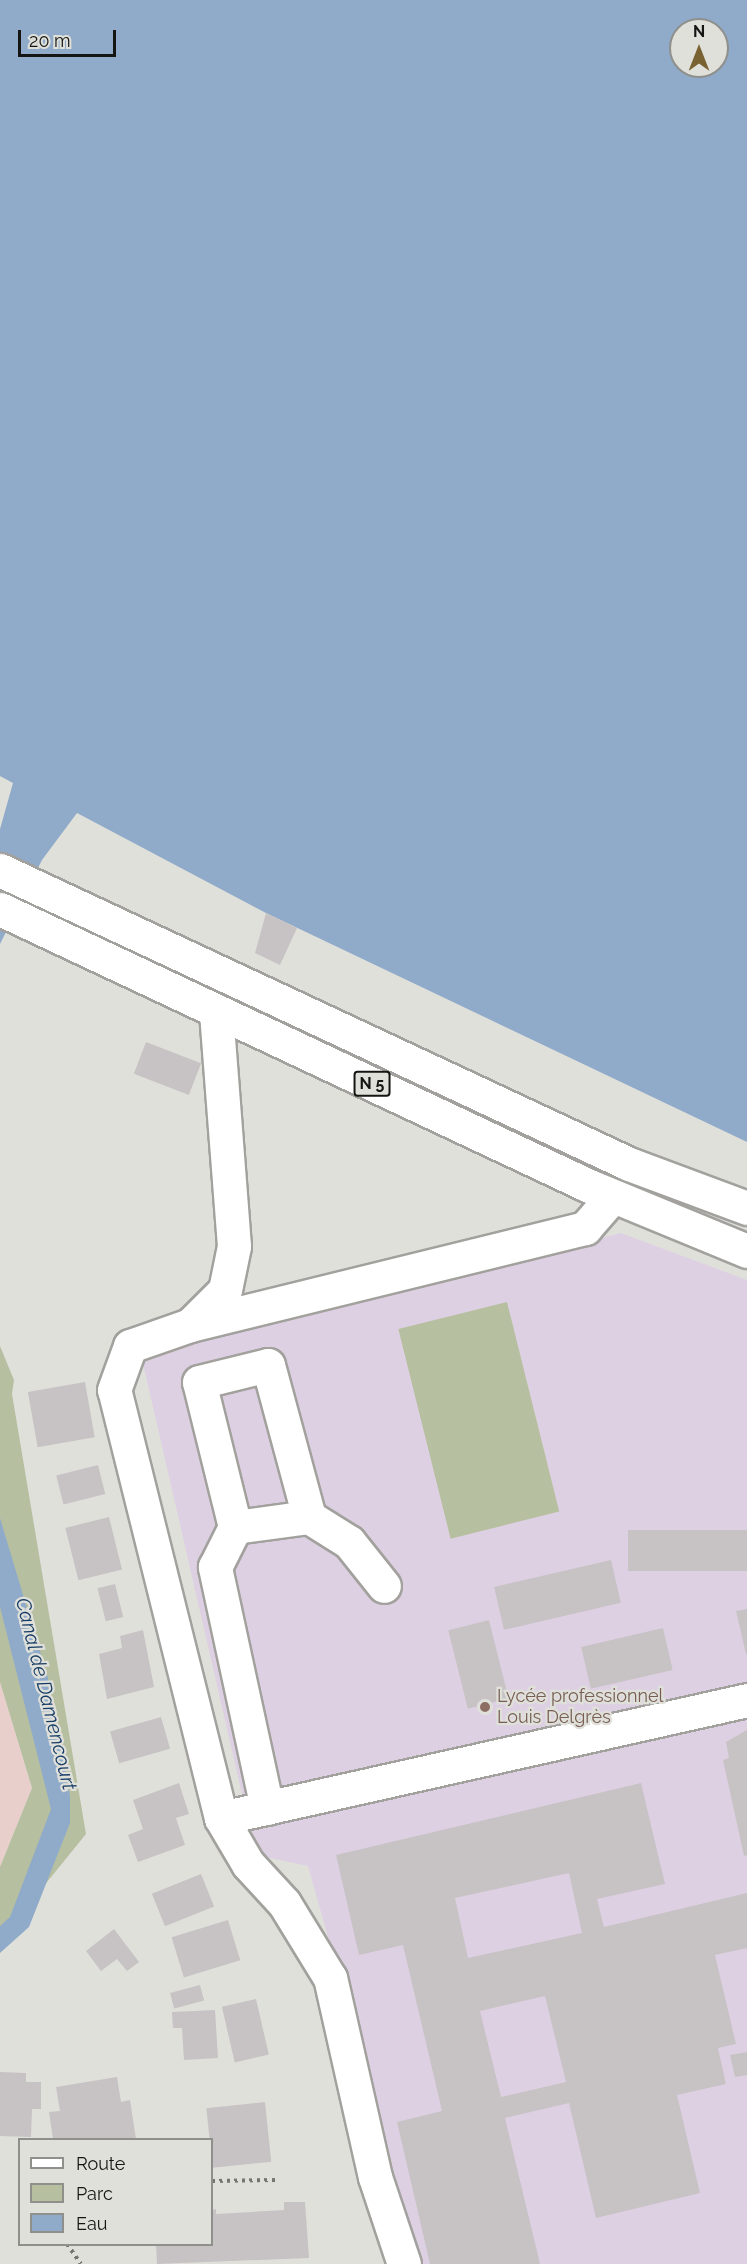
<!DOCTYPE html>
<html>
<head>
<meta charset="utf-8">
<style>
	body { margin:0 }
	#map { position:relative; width:747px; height:2264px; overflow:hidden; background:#e0e0db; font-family:Raleway,sans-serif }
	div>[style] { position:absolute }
	.commercial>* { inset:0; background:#e9cfcb }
	.education>* { inset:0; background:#ded0e3 }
	.green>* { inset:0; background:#b7bfa1; transform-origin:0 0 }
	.water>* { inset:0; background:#90abc9 }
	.building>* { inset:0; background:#c7c2c4; transform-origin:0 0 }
	.path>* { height:4px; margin-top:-2px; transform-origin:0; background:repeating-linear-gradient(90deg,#757572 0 3px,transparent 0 7.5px) }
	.roads { filter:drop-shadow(2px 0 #a2a19d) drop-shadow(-2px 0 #a2a19d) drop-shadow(0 2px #a2a19d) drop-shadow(0 -2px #a2a19d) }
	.minor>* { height:33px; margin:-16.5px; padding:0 16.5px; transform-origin:16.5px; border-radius:16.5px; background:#fff }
	.major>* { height:33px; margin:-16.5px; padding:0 16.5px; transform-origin:16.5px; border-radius:16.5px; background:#fff }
	.dots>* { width:16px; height:16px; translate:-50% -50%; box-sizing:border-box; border:3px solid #e0e0db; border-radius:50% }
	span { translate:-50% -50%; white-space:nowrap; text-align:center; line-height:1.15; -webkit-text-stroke:4.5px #e0e0db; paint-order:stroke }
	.shield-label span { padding:2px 4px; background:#e0e0db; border:2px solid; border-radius:4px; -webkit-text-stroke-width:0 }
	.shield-label { font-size:16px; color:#151513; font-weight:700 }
	.education-label { font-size:18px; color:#785e54 }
	.left { translate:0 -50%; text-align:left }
	.water-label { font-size:20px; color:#173d66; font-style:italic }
	.legend { position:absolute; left:18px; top:2138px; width:195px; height:108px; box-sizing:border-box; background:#e0e0db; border:2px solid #8f8f8b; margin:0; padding:8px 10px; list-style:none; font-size:18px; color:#151513 }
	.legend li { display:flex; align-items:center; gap:12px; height:30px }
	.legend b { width:30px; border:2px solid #8f8f8b }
	.north { position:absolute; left:669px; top:18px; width:60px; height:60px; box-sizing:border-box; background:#e0e0db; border:2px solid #8f8f8b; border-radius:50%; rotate:0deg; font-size:16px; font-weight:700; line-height:24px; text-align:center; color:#151513 }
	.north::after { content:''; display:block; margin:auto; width:21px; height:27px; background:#796232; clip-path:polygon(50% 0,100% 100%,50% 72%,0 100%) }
	.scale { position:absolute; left:18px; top:30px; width:98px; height:27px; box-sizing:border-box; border:3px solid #151513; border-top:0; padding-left:8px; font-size:18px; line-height:21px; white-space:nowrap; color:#151513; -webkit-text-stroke:4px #e0e0db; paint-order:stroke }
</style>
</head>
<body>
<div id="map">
	<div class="commercial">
		<div style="clip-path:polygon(0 1682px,32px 1788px,0 1867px)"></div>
	</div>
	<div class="education">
		<div style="clip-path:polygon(621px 1233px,747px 1280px,747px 2264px,420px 2264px,308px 1866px,256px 1855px,141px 1355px)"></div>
	</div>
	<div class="green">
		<div style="left:507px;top:1302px;width:216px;height:112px;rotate:76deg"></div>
		<div style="clip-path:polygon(0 1346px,14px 1380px,12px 1394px,86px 1834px,0 1940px,0 1867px,32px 1788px,0 1682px)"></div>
	</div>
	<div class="water">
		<div style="clip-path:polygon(evenodd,0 0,747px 0,747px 1142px,266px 913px,77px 813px,42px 860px,0 944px,0 829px,13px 783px,0 776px,0 0,681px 30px,717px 30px,717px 66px,681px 66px,681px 30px)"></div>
		<div style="clip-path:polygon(0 1518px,48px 1678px,70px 1796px,70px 1823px,29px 1927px,0 1953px,0 1926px,10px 1917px,51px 1809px,0 1607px)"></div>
	</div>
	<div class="building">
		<div style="clip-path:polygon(266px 913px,297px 928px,280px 965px,255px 953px)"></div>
		<div style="left:146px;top:1042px;width:59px;height:34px;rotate:21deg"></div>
		<div style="left:85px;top:1382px;width:56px;height:58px;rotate:80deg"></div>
		<div style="left:98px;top:1465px;width:30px;height:43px;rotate:76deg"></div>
		<div style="left:109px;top:1517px;width:54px;height:45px;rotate:76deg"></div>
		<div style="left:747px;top:1530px;width:41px;height:119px;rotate:90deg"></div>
		<div style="left:611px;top:1560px;width:44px;height:120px;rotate:77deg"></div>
		<div style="left:115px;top:1584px;width:34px;height:18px;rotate:76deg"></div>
		<div style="clip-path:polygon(747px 1609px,747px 1654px,746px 1654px,736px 1611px)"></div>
		<div style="left:489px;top:1620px;width:81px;height:42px;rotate:76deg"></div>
		<div style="left:663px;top:1628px;width:43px;height:84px;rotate:77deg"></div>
		<div style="clip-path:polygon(143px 1630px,154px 1687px,107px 1699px,99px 1654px,122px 1648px,120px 1636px)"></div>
		<div style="left:161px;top:1717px;width:33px;height:53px;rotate:74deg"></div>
		<div style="clip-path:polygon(747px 1730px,747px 1855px,744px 1856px,723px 1760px,729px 1758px,726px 1742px)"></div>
		<div style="clip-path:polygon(179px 1783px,189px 1814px,176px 1818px,185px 1845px,138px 1862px,128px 1835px,143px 1829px,133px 1800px)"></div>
		<div style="clip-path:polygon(evenodd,641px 1783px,665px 1884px,597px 1899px,604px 1927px,747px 1893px,747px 1948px,715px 1955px,736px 2044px,718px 2048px,726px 2084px,677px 2095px,700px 2193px,596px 2218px,569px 2103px,505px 2118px,540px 2264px,430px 2264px,397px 2122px,442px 2111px,403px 1945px,359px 1955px,336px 1855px,641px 1783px,569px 1873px,582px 1933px,468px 1958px,455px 1898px,569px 1873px,641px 1783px,545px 1996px,566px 2082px,501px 2097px,480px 2011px,545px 1996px)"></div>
		<div style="left:201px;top:1874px;width:35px;height:53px;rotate:68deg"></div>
		<div style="left:228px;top:1920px;width:42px;height:59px;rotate:73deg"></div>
		<div style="clip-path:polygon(114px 1929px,139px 1962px,127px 1971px,117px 1959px,101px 1971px,86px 1951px)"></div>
		<div style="left:200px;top:1985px;width:16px;height:31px;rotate:75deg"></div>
		<div style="left:256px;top:1999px;width:57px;height:35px;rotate:77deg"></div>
		<div style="clip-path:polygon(215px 2010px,218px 2058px,184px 2060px,182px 2028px,173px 2028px,172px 2012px)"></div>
		<div style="clip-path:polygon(747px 2052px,747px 2075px,735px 2077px,730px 2055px)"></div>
		<div style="clip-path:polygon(0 2072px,26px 2073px,26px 2082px,41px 2082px,41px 2109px,32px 2109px,31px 2137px,0 2136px)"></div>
		<div style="clip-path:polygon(117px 2077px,121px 2102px,130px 2100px,136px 2139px,53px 2139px,49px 2112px,60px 2111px,56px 2087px)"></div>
		<div style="left:265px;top:2102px;width:60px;height:59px;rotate:84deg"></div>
		<div style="clip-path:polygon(284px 2202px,305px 2202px,309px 2258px,157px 2264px,156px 2244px,212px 2244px,212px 2210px,216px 2209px,216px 2214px,284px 2210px)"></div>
	</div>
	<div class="path">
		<div style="left:212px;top:2181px;width:67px;rotate:-0.9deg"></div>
		<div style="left:67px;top:2244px;width:24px;rotate:55deg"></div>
	</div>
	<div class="roads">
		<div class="minor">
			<div style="left:190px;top:1325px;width:49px;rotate:-45deg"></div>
			<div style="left:225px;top:1290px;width:45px;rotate:-78.4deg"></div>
			<div style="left:234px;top:1246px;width:236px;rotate:-94.4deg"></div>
			<div style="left:235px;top:1527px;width:149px;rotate:-103.9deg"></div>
			<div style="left:199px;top:1382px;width:71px;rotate:-13.8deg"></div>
			<div style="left:268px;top:1365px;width:157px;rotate:74.9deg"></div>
			<div style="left:267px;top:1808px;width:247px;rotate:-102.2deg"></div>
			<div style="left:215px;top:1567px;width:45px;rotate:-63.4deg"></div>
			<div style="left:235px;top:1527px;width:75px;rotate:-7.7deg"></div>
			<div style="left:309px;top:1517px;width:47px;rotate:32deg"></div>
			<div style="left:349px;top:1542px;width:56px;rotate:51.5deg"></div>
			<div style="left:221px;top:1818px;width:539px;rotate:-12.64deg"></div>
			<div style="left:404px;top:2264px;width:92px;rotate:-108.4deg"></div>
			<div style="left:375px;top:2177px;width:204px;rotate:-102.7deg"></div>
			<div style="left:330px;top:1978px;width:88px;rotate:-121.5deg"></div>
			<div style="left:284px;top:1903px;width:53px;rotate:-132.7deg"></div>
			<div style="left:248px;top:1864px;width:53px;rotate:-120.4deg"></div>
			<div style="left:221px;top:1818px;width:441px;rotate:-104deg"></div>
			<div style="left:114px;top:1390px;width:47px;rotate:-70deg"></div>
			<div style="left:130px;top:1346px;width:64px;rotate:-19.3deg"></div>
			<div style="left:190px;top:1325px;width:407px;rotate:-13.8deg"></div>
			<div style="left:585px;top:1228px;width:41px;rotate:-48.9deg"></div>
		</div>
		<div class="major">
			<div style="left:0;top:870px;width:694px;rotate:25.05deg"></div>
			<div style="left:629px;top:1164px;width:126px;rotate:20.4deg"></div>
			<div style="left:0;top:909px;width:649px;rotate:25.18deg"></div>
			<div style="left:587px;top:1185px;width:173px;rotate:22.4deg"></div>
		</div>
	</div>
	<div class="dots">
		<div style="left:485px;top:1707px;background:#8d6e63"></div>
	</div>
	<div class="shield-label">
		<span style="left:372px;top:1084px">N 5</span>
	</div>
	<div class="education-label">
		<span class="left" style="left:497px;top:1707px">Lycée professionnel<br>Louis Delgrès</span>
	</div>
	<div class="water-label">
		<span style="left:46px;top:1694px;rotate:76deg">Canal de Damencourt</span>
	</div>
	<ul class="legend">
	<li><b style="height:8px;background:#fff"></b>Route</li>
	<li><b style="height:16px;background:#b7bfa1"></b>Parc</li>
	<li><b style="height:16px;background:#90abc9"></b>Eau</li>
	</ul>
	<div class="north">N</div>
	<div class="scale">20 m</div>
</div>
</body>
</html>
